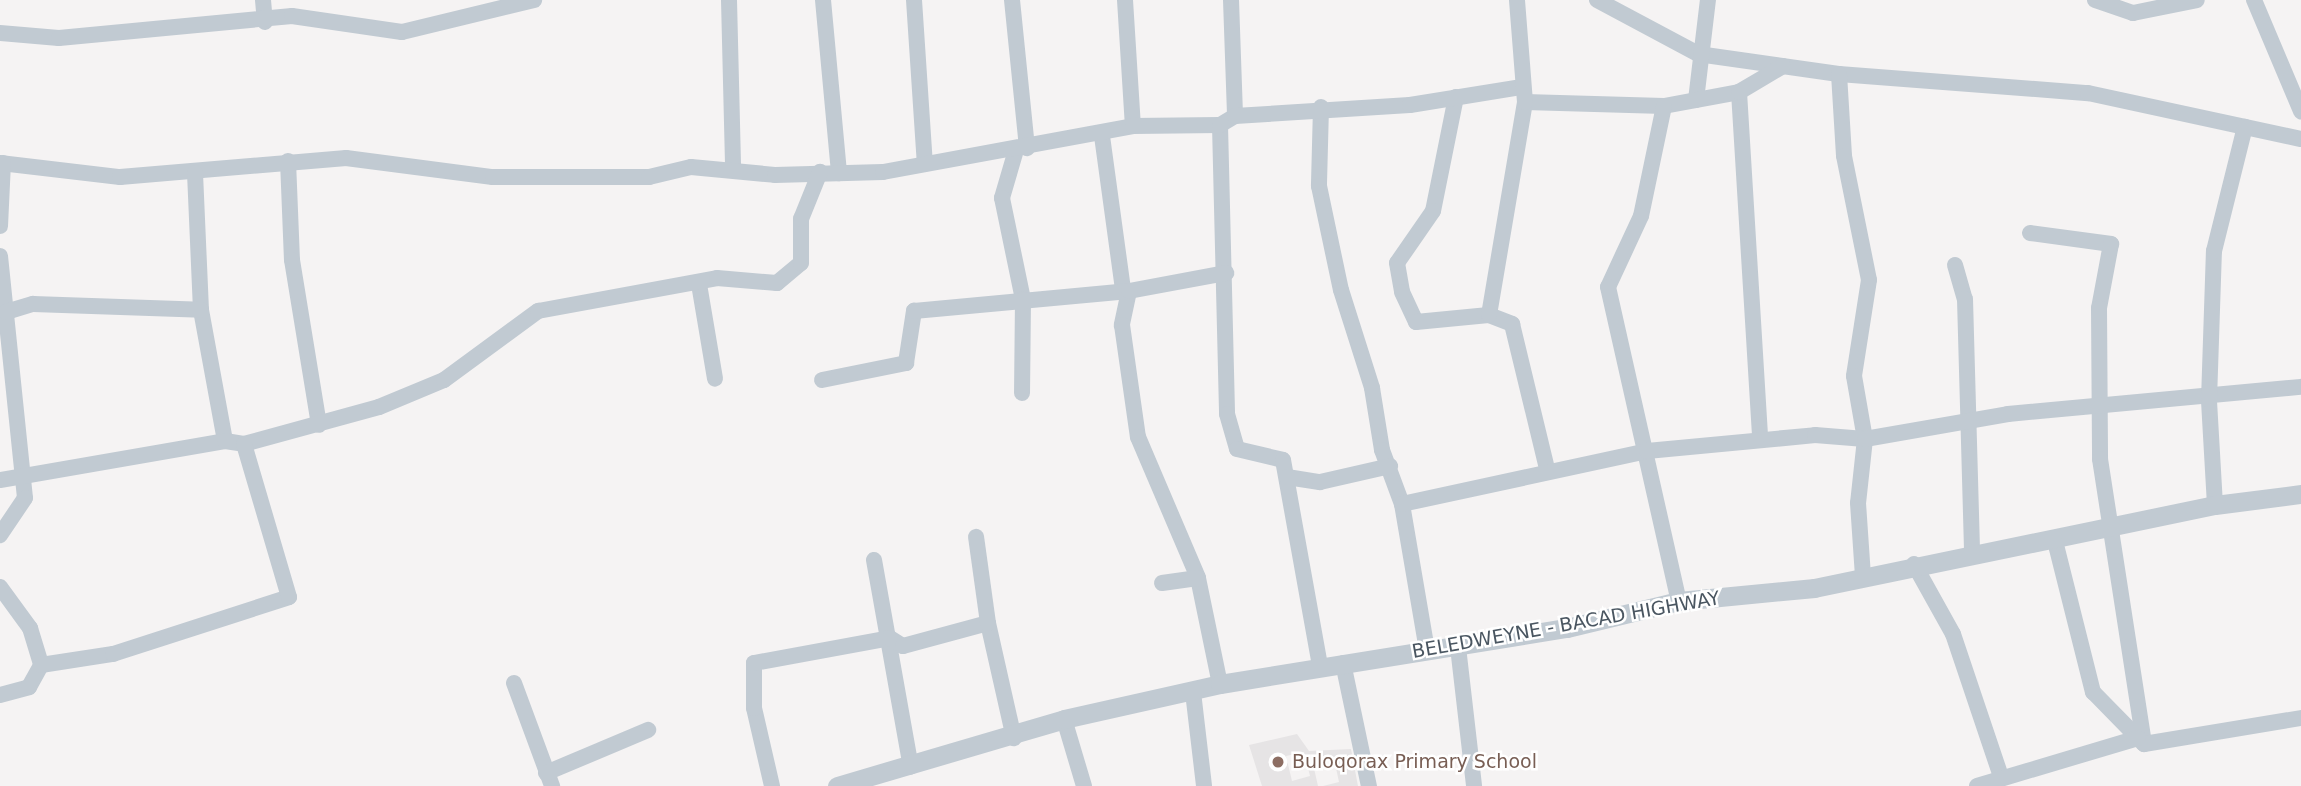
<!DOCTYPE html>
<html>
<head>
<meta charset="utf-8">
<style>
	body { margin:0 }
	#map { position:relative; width:2301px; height:786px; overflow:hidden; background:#f5f3f3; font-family:"DejaVu Sans",sans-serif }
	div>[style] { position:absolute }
	.education>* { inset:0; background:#e6e4e5 }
	.minor>* { height:16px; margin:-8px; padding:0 8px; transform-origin:8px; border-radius:8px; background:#c1cad2 }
	.tertiary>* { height:19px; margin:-9.5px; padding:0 9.5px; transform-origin:9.5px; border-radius:9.5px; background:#c1cad2 }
	.dots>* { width:19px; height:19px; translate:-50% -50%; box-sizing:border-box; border:4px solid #fff; border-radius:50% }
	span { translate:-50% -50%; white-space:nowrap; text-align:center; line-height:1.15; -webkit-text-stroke:5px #fff; paint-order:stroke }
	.street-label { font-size:19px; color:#4a5661 }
	.education-label { font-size:19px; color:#785e54 }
	.left { translate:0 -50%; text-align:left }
</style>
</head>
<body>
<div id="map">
	<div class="education">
		<div style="clip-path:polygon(evenodd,1297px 734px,1309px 751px,1351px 749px,1358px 786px,1323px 786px,1339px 782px,1334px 759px,1313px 764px,1318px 786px,1262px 786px,1249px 745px,1297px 734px,1304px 752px,1310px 776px,1292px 781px,1286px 756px,1304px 752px)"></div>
	</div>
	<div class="minor">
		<div style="left:263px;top:0;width:22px;rotate:85deg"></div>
		<div style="left:729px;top:0;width:167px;rotate:88.6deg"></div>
		<div style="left:823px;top:0;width:174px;rotate:84.7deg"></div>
		<div style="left:914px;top:0;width:164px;rotate:86.2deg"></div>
		<div style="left:1012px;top:0;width:149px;rotate:84.2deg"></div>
		<div style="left:1125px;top:0;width:126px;rotate:86.4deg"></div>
		<div style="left:1231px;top:0;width:116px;rotate:88deg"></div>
		<div style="left:1597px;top:0;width:115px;rotate:28.1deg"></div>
		<div style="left:1698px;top:54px;width:142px;rotate:8.1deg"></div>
		<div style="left:1839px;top:74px;width:250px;rotate:4.4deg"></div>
		<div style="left:2088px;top:93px;width:218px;rotate:12.2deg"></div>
		<div style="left:2095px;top:0;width:40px;rotate:18.9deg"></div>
		<div style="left:2133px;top:13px;width:65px;rotate:-11.5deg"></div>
		<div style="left:2254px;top:0;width:121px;rotate:67.1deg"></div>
		<div style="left:0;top:33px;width:59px;rotate:4.8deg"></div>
		<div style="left:59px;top:38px;width:234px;rotate:-5.4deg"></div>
		<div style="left:292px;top:16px;width:111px;rotate:8.3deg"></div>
		<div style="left:402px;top:32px;width:136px;rotate:-13.6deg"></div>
		<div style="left:1839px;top:74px;width:82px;rotate:86.5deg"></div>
		<div style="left:1844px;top:156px;width:126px;rotate:78.6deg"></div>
		<div style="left:1869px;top:280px;width:97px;rotate:98.9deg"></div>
		<div style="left:1854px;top:376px;width:64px;rotate:80.1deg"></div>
		<div style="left:1865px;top:439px;width:64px;rotate:96.2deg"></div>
		<div style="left:1858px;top:503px;width:73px;rotate:86.1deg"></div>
		<div style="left:1739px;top:92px;width:348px;rotate:86.5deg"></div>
		<div style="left:1456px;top:97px;width:116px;rotate:101.4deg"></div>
		<div style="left:1433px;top:211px;width:63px;rotate:124.7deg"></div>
		<div style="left:1397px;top:263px;width:29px;rotate:80deg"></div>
		<div style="left:1402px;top:292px;width:33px;rotate:65deg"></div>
		<div style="left:1416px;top:322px;width:73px;rotate:-5.5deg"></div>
		<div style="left:1489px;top:315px;width:25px;rotate:21deg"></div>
		<div style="left:1512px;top:324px;width:149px;rotate:76.4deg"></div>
		<div style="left:1696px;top:100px;width:101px;rotate:-83.2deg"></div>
		<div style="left:1525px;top:102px;width:139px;rotate:1.6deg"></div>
		<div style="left:1664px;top:106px;width:76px;rotate:-10.6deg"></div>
		<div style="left:1739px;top:92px;width:51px;rotate:-30.6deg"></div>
		<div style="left:1664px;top:106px;width:112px;rotate:101.8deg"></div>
		<div style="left:1641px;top:216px;width:78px;rotate:114.9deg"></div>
		<div style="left:1608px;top:287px;width:322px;rotate:77.3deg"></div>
		<div style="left:1321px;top:107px;width:79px;rotate:91.5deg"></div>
		<div style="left:1319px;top:186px;width:106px;rotate:78.1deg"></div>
		<div style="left:1341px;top:290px;width:103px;rotate:72.4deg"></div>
		<div style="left:1372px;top:388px;width:63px;rotate:80.8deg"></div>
		<div style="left:1382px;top:450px;width:58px;rotate:69.7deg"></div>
		<div style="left:1402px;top:504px;width:149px;rotate:80.3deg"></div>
		<div style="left:1220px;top:125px;width:289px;rotate:88.6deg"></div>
		<div style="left:1227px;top:414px;width:36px;rotate:74deg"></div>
		<div style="left:1237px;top:449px;width:47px;rotate:13.4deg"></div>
		<div style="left:1283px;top:460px;width:208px;rotate:79.8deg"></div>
		<div style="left:1102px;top:136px;width:154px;rotate:82.2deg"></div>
		<div style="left:1016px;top:150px;width:50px;rotate:106.3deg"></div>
		<div style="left:1002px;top:198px;width:103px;rotate:78.3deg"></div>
		<div style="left:1023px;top:299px;width:94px;rotate:90.6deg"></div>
		<div style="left:288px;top:161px;width:99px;rotate:87.7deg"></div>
		<div style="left:292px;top:260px;width:167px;rotate:80.7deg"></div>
		<div style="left:0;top:163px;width:121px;rotate:6.7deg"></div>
		<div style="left:120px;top:177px;width:227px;rotate:-4.8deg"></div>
		<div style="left:346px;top:158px;width:148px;rotate:7.4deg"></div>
		<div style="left:493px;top:177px;width:156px"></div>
		<div style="left:649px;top:177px;width:43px;rotate:-13.4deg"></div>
		<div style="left:691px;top:167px;width:84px;rotate:5.4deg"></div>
		<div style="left:775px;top:175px;width:108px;rotate:-1.6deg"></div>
		<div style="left:883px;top:172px;width:254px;rotate:-10.4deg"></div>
		<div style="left:1133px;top:126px;width:87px;rotate:-0.7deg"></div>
		<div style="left:1220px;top:125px;width:17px;rotate:-31deg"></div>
		<div style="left:1235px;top:116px;width:175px;rotate:-3.6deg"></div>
		<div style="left:1410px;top:105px;width:112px;rotate:-9.2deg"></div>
		<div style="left:195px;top:173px;width:137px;rotate:87.5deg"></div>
		<div style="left:201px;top:310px;width:133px;rotate:79.6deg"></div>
		<div style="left:0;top:226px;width:63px;rotate:-87.3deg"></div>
		<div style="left:2030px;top:233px;width:82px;rotate:7.7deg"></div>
		<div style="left:2111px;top:244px;width:65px;rotate:100.6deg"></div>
		<div style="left:2099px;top:308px;width:151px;rotate:89.6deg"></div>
		<div style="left:2100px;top:459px;width:288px;rotate:81.2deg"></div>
		<div style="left:0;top:256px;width:243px;rotate:84.1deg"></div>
		<div style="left:25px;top:498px;width:45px;rotate:124deg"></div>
		<div style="left:1955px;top:265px;width:35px;rotate:74deg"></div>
		<div style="left:1965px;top:299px;width:255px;rotate:88.4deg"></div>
		<div style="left:699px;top:284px;width:96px;rotate:80.4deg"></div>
		<div style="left:1129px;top:291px;width:35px;rotate:102deg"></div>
		<div style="left:1122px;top:325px;width:113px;rotate:81.9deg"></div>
		<div style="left:1138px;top:437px;width:153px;rotate:66.9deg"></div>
		<div style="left:1198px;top:578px;width:108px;rotate:78.3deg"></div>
		<div style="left:6px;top:312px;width:28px;rotate:-17deg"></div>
		<div style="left:33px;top:304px;width:168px;rotate:2deg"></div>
		<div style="left:1489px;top:315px;width:216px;rotate:-80.4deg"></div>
		<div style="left:1525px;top:102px;width:102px;rotate:-94.5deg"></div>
		<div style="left:822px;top:380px;width:86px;rotate:-11.4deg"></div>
		<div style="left:906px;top:363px;width:53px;rotate:-81.3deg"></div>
		<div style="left:914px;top:311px;width:216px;rotate:-5.3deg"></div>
		<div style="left:1129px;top:291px;width:99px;rotate:-10.5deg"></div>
		<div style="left:1287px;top:477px;width:33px;rotate:9deg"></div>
		<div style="left:1320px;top:482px;width:72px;rotate:-12.9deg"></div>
		<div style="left:0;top:480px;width:228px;rotate:-9.8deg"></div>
		<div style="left:225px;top:441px;width:19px;rotate:9deg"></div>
		<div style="left:244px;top:444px;width:140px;rotate:-15.3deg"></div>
		<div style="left:379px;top:407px;width:70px;rotate:-22.6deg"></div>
		<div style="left:444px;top:380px;width:117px;rotate:-36.3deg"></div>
		<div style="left:538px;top:311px;width:182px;rotate:-10.4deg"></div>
		<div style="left:717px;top:278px;width:60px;rotate:4.8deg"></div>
		<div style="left:777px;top:283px;width:31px;rotate:-40deg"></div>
		<div style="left:801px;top:263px;width:44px;rotate:-90deg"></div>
		<div style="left:801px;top:219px;width:51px;rotate:-68deg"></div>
		<div style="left:1402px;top:504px;width:251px;rotate:-12.2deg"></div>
		<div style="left:1647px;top:451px;width:169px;rotate:-5.4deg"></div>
		<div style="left:1815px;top:435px;width:50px;rotate:4.6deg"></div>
		<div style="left:1865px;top:439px;width:145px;rotate:-9.9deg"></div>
		<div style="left:2008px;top:414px;width:294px;rotate:-5.3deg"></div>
		<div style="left:2215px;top:505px;width:105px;rotate:-93.3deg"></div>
		<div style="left:2209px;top:400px;width:149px;rotate:-88.1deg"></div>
		<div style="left:2214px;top:251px;width:128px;rotate:-76deg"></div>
		<div style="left:2055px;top:541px;width:156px;rotate:75.9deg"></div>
		<div style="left:2093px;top:692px;width:73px;rotate:45.6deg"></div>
		<div style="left:2144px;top:744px;width:159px;rotate:-9.4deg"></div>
		<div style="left:874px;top:560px;width:210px;rotate:79.9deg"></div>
		<div style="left:1914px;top:564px;width:80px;rotate:60.9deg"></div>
		<div style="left:1953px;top:634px;width:148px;rotate:71.4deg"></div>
		<div style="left:1162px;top:583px;width:36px;rotate:-8deg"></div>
		<div style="left:0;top:587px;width:51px;rotate:53.8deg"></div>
		<div style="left:30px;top:628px;width:39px;rotate:73deg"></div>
		<div style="left:988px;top:623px;width:118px;rotate:77.3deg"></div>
		<div style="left:1458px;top:647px;width:140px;rotate:83.4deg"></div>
		<div style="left:1343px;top:663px;width:126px;rotate:78.1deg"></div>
		<div style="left:514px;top:683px;width:110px;rotate:69.7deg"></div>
		<div style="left:1193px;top:692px;width:95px;rotate:83.3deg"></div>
		<div style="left:0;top:695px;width:30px;rotate:-15deg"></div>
		<div style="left:29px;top:687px;width:25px;rotate:-61deg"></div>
		<div style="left:41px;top:665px;width:73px;rotate:-8.7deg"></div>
		<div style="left:113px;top:654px;width:185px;rotate:-17.9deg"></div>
		<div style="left:289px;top:597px;width:159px;rotate:-106.4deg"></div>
		<div style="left:1064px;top:719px;width:70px;rotate:73.4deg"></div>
		<div style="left:546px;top:773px;width:111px;rotate:-22.9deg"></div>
		<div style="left:772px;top:786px;width:80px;rotate:-103deg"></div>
		<div style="left:754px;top:708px;width:45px;rotate:-90deg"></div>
		<div style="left:754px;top:663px;width:138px;rotate:-10.4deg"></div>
		<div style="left:890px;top:638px;width:15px;rotate:32deg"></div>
		<div style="left:903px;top:646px;width:88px;rotate:-15.1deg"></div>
		<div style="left:988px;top:623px;width:87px;rotate:-97.9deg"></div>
		<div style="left:1977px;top:786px;width:168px;rotate:-16.6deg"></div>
	</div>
	<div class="tertiary">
		<div style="left:837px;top:786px;width:237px;rotate:-16.4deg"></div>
		<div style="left:1064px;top:719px;width:160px;rotate:-12.6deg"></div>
		<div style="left:1220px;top:684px;width:351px;rotate:-9.2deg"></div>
		<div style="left:1567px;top:628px;width:115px;rotate:-13.6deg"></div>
		<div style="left:1679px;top:601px;width:136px;rotate:-5.5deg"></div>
		<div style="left:1814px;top:588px;width:409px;rotate:-11.7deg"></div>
		<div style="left:2215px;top:505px;width:87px;rotate:-7.3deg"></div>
	</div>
	<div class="dots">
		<div style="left:1278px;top:762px;background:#8d6e63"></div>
	</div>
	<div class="street-label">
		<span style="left:1566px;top:625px;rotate:-10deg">BELEDWEYNE - BACAD HIGHWAY</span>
	</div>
	<div class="education-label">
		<span class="left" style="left:1292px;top:762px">Buloqorax Primary School</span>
	</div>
</div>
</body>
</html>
